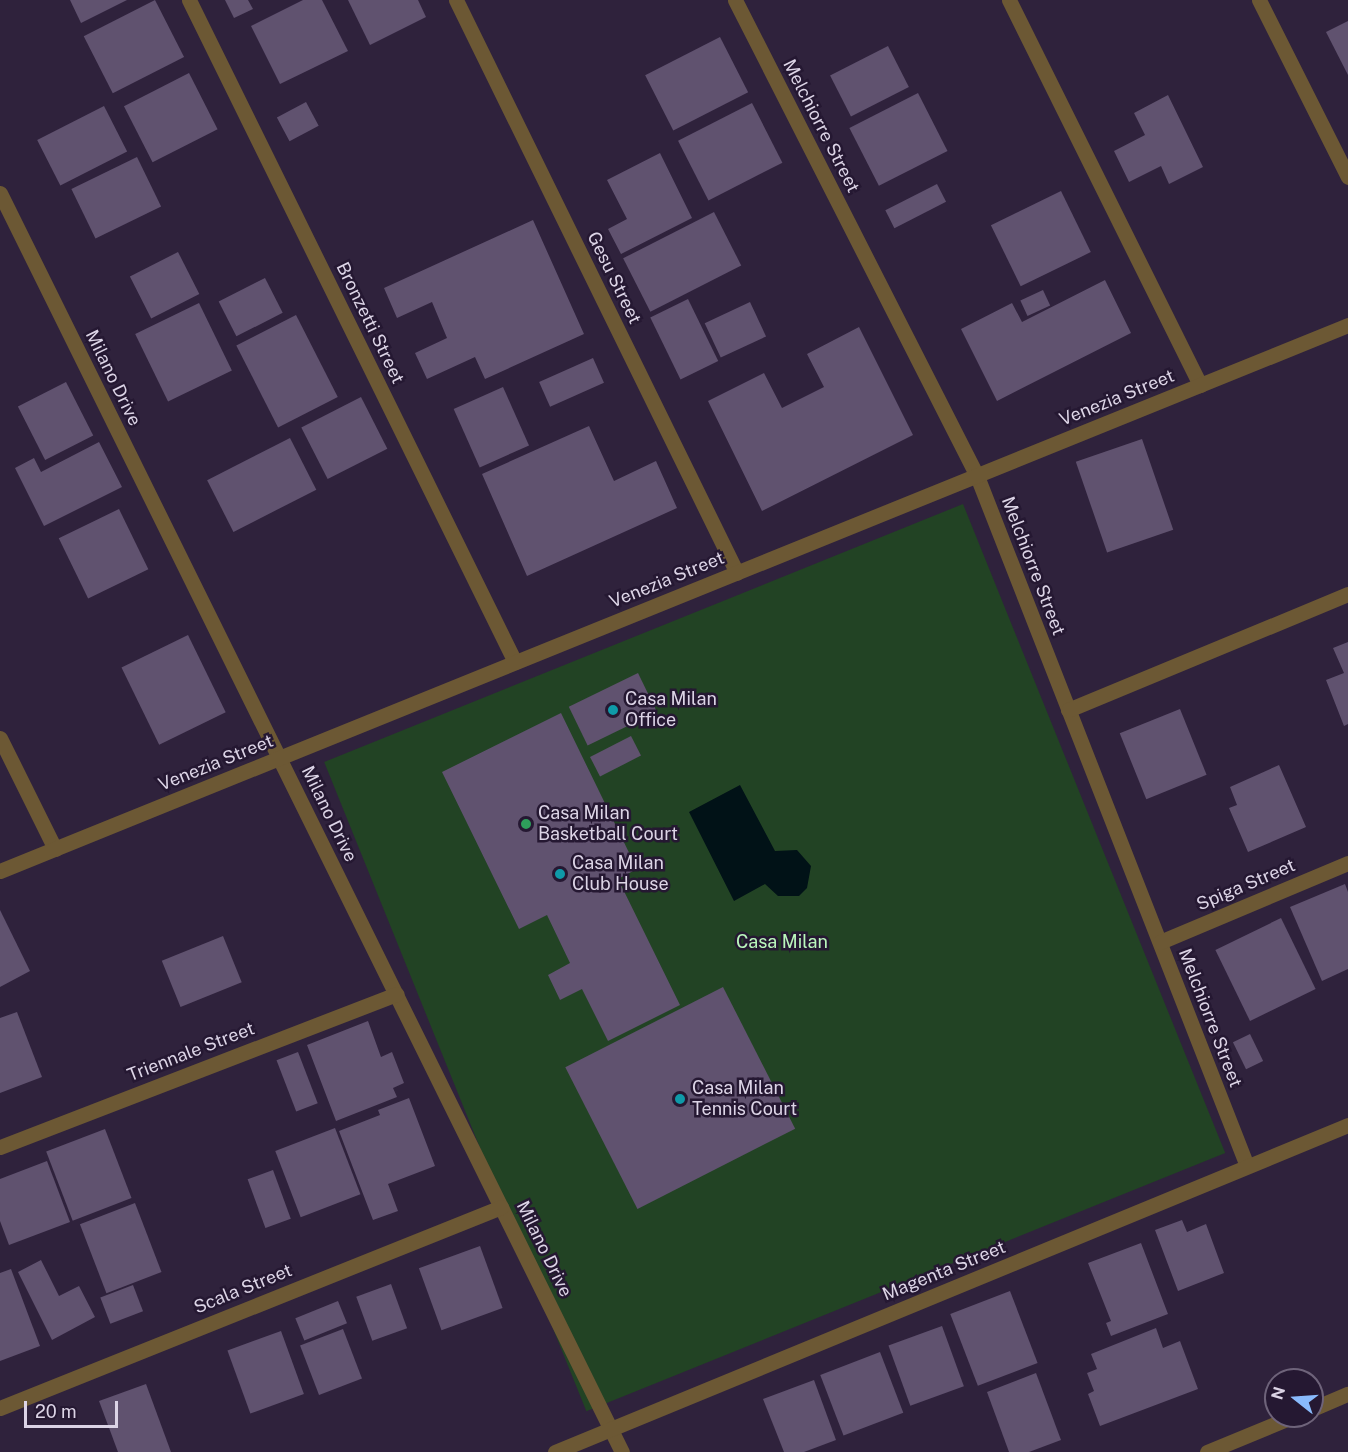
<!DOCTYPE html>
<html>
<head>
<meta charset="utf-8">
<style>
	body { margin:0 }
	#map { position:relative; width:1348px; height:1452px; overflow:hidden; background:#2f223c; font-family:"Public Sans",sans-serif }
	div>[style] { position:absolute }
	.green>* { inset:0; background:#224324; transform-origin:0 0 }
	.water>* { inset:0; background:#011217 }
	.building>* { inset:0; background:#60526f; transform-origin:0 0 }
	.minor>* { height:15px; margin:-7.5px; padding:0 7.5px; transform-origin:7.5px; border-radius:7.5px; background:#6c5834 }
	.dots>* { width:16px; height:16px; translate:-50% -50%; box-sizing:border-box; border:3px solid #251832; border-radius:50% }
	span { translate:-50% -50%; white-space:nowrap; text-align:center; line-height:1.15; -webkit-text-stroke:5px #251832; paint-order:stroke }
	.street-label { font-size:18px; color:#dcd4e6 }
	.poi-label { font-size:18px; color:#dcd4e6 }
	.left { translate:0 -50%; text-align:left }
	.park-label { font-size:18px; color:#baf7bc }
	.north { position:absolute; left:1264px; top:1368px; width:60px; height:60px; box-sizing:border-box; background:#251832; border:2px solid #6e637a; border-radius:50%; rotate:287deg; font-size:16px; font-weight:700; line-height:24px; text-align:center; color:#dcd4e6 }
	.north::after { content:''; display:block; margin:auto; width:21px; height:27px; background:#89bafc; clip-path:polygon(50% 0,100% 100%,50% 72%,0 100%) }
	.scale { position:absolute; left:24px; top:1401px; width:94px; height:27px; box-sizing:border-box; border:3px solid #dcd4e6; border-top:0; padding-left:8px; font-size:18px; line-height:21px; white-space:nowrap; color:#dcd4e6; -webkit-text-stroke:4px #251832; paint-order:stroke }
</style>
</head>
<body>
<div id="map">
	<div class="green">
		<div style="left:963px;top:504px;width:700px;height:689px;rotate:68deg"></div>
	</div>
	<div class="water">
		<div style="clip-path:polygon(740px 785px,775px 851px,797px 850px,811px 866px,807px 888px,799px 896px,778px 896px,765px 884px,734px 901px,689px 812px)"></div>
	</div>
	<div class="building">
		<div style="clip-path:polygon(70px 0,127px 0,81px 23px)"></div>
		<div style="left:155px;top:0;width:64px;height:80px;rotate:63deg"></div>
		<div style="clip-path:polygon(225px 0,248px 0,253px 9px,234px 18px)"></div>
		<div style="clip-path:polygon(303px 0,322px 0,348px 51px,280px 84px,251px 26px)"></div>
		<div style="clip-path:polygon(348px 0,418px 0,426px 17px,370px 45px)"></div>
		<div style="clip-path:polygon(1348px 21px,1348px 75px,1326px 32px)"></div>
		<div style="left:720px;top:37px;width:62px;height:84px;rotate:63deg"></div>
		<div style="left:888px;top:46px;width:46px;height:65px;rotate:63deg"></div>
		<div style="left:189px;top:73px;width:63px;height:73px;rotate:63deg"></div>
		<div style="left:918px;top:93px;width:65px;height:77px;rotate:63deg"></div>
		<div style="clip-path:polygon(1168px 95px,1203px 167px,1169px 184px,1161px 166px,1129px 182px,1114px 151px,1145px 135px,1134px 113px)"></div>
		<div style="left:306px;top:102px;width:27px;height:33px;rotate:62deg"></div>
		<div style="left:752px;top:103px;width:67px;height:83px;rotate:63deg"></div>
		<div style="left:104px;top:106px;width:51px;height:75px;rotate:63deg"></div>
		<div style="clip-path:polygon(660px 153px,692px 218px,621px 254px,608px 229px,627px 219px,607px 180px)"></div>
		<div style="left:137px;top:157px;width:55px;height:73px;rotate:64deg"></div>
		<div style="left:937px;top:184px;width:20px;height:58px;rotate:63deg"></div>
		<div style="left:1061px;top:191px;width:68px;height:78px;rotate:64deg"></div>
		<div style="left:714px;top:212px;width:60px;height:102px;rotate:63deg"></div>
		<div style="clip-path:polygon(533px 220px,584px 334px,485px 379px,475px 357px,427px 379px,415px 353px,447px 338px,432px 302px,397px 318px,384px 288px)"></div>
		<div style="left:178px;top:252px;width:47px;height:54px;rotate:63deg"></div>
		<div style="left:265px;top:278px;width:39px;height:52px;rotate:63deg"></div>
		<div style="clip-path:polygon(1105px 280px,1131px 333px,997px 401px,961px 329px,1012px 303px,1022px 322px)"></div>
		<div style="left:1043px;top:290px;width:17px;height:25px;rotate:65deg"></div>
		<div style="left:688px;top:299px;width:69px;height:42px;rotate:64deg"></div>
		<div style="left:750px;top:302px;width:38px;height:50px;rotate:65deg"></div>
		<div style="left:199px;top:303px;width:75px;height:71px;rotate:64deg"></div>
		<div style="left:296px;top:315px;width:92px;height:67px;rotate:63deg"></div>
		<div style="clip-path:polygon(859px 327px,913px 435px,762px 511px,708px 401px,764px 373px,782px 408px,824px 387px,807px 354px)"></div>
		<div style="left:593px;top:358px;width:27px;height:59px;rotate:66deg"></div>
		<div style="left:66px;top:382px;width:60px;height:54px;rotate:63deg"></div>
		<div style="left:503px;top:387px;width:64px;height:54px;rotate:66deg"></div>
		<div style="left:361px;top:397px;width:58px;height:67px;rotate:63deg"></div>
		<div style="clip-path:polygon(589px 426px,614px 481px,656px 461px,677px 508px,527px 576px,482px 474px)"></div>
		<div style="left:290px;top:438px;width:58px;height:93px;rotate:63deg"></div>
		<div style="left:1142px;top:439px;width:96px;height:70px;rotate:71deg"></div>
		<div style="clip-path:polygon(99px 442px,122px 487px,44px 526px,15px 468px,34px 458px,41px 472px)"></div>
		<div style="left:119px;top:509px;width:67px;height:67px;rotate:64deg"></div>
		<div style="left:188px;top:635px;width:86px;height:74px;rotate:64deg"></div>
		<div style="clip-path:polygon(1348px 642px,1348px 724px,1344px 726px,1326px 680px,1344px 673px,1333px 648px)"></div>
		<div style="left:638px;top:673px;width:43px;height:77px;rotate:64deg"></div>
		<div style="left:1180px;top:709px;width:71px;height:65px;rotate:68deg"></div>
		<div style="clip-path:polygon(561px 713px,637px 869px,618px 879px,680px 1005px,608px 1041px,582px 989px,560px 1000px,548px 975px,570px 963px,547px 915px,519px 929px,442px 772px)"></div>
		<div style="left:631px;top:736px;width:22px;height:46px;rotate:63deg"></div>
		<div style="clip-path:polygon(1279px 765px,1306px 827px,1248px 852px,1229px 808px,1237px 805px,1230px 787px)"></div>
		<div style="clip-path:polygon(1345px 884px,1348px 892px,1348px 969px,1322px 981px,1290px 907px)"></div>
		<div style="clip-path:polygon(0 910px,30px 971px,0 987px)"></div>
		<div style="left:1281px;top:918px;width:79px;height:73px;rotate:64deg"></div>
		<div style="left:223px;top:936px;width:50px;height:66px;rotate:68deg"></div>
		<div style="left:723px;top:987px;width:159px;height:177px;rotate:63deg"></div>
		<div style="clip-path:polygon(17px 1012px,42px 1077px,0 1093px,0 1018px)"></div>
		<div style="clip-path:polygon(368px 1021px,381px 1057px,392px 1052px,404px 1083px,393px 1088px,397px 1097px,336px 1121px,307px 1045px)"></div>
		<div style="left:1250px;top:1034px;width:30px;height:19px;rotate:64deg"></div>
		<div style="left:298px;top:1052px;width:55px;height:23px;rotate:69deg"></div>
		<div style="clip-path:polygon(409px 1098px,435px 1166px,388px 1184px,398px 1211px,373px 1220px,339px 1131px,380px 1115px,378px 1110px)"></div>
		<div style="left:335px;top:1128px;width:71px;height:64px;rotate:69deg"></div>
		<div style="left:105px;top:1129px;width:74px;height:63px;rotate:69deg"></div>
		<div style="clip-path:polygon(47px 1161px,70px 1222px,9px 1245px,0 1221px,0 1179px)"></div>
		<div style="left:273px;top:1170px;width:52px;height:27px;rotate:70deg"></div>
		<div style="left:135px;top:1203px;width:74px;height:59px;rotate:69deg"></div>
		<div style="clip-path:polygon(1182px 1220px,1187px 1232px,1206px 1224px,1224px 1273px,1178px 1291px,1155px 1230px)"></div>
		<div style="clip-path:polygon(1141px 1243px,1168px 1314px,1111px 1336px,1106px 1323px,1111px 1321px,1088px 1263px)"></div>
		<div style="left:480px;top:1246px;width:66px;height:65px;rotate:70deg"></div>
		<div style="clip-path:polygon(41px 1260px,59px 1296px,79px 1286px,95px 1317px,52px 1340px,18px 1272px)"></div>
		<div style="clip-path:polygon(11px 1269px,40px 1346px,0 1361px,0 1273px)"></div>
		<div style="left:391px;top:1284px;width:47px;height:37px;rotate:70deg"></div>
		<div style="left:133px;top:1285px;width:28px;height:35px;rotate:69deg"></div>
		<div style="left:1010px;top:1291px;width:77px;height:64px;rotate:69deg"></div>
		<div style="left:338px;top:1301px;width:24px;height:46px;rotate:68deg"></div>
		<div style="left:942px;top:1326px;width:64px;height:57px;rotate:70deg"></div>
		<div style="clip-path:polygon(1156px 1328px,1163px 1348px,1180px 1341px,1198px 1389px,1100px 1426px,1088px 1394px,1094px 1391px,1087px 1373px,1097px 1369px,1091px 1354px)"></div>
		<div style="left:343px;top:1329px;width:53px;height:46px;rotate:69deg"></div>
		<div style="left:281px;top:1331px;width:67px;height:57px;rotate:70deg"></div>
		<div style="left:880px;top:1352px;width:65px;height:64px;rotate:69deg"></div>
		<div style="clip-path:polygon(1036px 1373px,1061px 1440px,1029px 1452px,1009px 1452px,987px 1392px)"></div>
		<div style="clip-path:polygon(814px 1380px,836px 1440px,804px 1452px,784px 1452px,763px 1399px)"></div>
		<div style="clip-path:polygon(146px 1384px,171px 1452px,118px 1452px,99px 1401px)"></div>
	</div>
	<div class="minor">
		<div style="left:189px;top:0;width:738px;rotate:63.78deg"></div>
		<div style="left:456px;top:0;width:638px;rotate:63.88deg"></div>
		<div style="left:735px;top:0;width:534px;rotate:63.05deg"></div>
		<div style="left:977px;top:476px;width:741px;rotate:68.63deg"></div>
		<div style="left:1009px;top:0;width:430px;rotate:63.6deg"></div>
		<div style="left:1259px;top:0;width:198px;rotate:63.3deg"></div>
		<div style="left:0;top:193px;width:1404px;rotate:63.71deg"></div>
		<div style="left:1068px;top:710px;width:303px;rotate:-22.5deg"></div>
		<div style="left:0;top:738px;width:124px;rotate:63.6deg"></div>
		<div style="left:0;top:871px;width:1454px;rotate:-22.05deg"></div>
		<div style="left:1160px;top:942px;width:204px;rotate:-22.8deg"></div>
		<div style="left:0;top:1147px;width:425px;rotate:-21.1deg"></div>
		<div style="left:0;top:1408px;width:540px;rotate:-21.86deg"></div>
		<div style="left:1312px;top:1409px;width:39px;rotate:-23deg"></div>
		<div style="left:555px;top:1452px;width:858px;rotate:-22.41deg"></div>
		<div style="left:1207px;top:1452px;width:94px;rotate:-22.5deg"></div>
	</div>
	<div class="dots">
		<div style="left:613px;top:710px;background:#0f9aa8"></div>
		<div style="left:526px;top:824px;background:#2e9e5b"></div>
		<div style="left:560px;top:874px;background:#0f9aa8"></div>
		<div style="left:680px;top:1099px;background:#0f9aa8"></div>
	</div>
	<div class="street-label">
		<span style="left:821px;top:126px;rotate:63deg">Melchiorre Street</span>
		<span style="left:614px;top:278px;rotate:64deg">Gesu Street</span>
		<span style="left:370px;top:323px;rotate:64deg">Bronzetti Street</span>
		<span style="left:113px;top:378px;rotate:64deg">Milano Drive</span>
		<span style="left:1117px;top:398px;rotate:-22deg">Venezia Street</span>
		<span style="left:1033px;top:566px;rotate:69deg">Melchiorre Street</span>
		<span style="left:667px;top:580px;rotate:-22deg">Venezia Street</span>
		<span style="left:216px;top:763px;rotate:-22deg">Venezia Street</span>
		<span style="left:329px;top:814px;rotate:64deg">Milano Drive</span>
		<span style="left:1246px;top:885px;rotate:-23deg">Spiga Street</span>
		<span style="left:1210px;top:1018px;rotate:69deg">Melchiorre Street</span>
		<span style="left:191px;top:1052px;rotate:-21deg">Triennale Street</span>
		<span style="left:544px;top:1249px;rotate:64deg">Milano Drive</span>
		<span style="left:944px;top:1271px;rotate:-22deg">Magenta Street</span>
		<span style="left:243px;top:1289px;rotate:-22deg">Scala Street</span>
	</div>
	<div class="poi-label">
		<span class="left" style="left:625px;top:710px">Casa Milan<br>Office</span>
		<span class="left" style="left:538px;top:824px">Casa Milan<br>Basketball Court</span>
		<span class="left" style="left:572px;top:874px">Casa Milan<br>Club House</span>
		<span class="left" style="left:692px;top:1099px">Casa Milan<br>Tennis Court</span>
	</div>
	<div class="park-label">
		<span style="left:782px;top:942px">Casa Milan</span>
	</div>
	<div class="north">N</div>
	<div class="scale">20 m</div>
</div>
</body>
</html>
